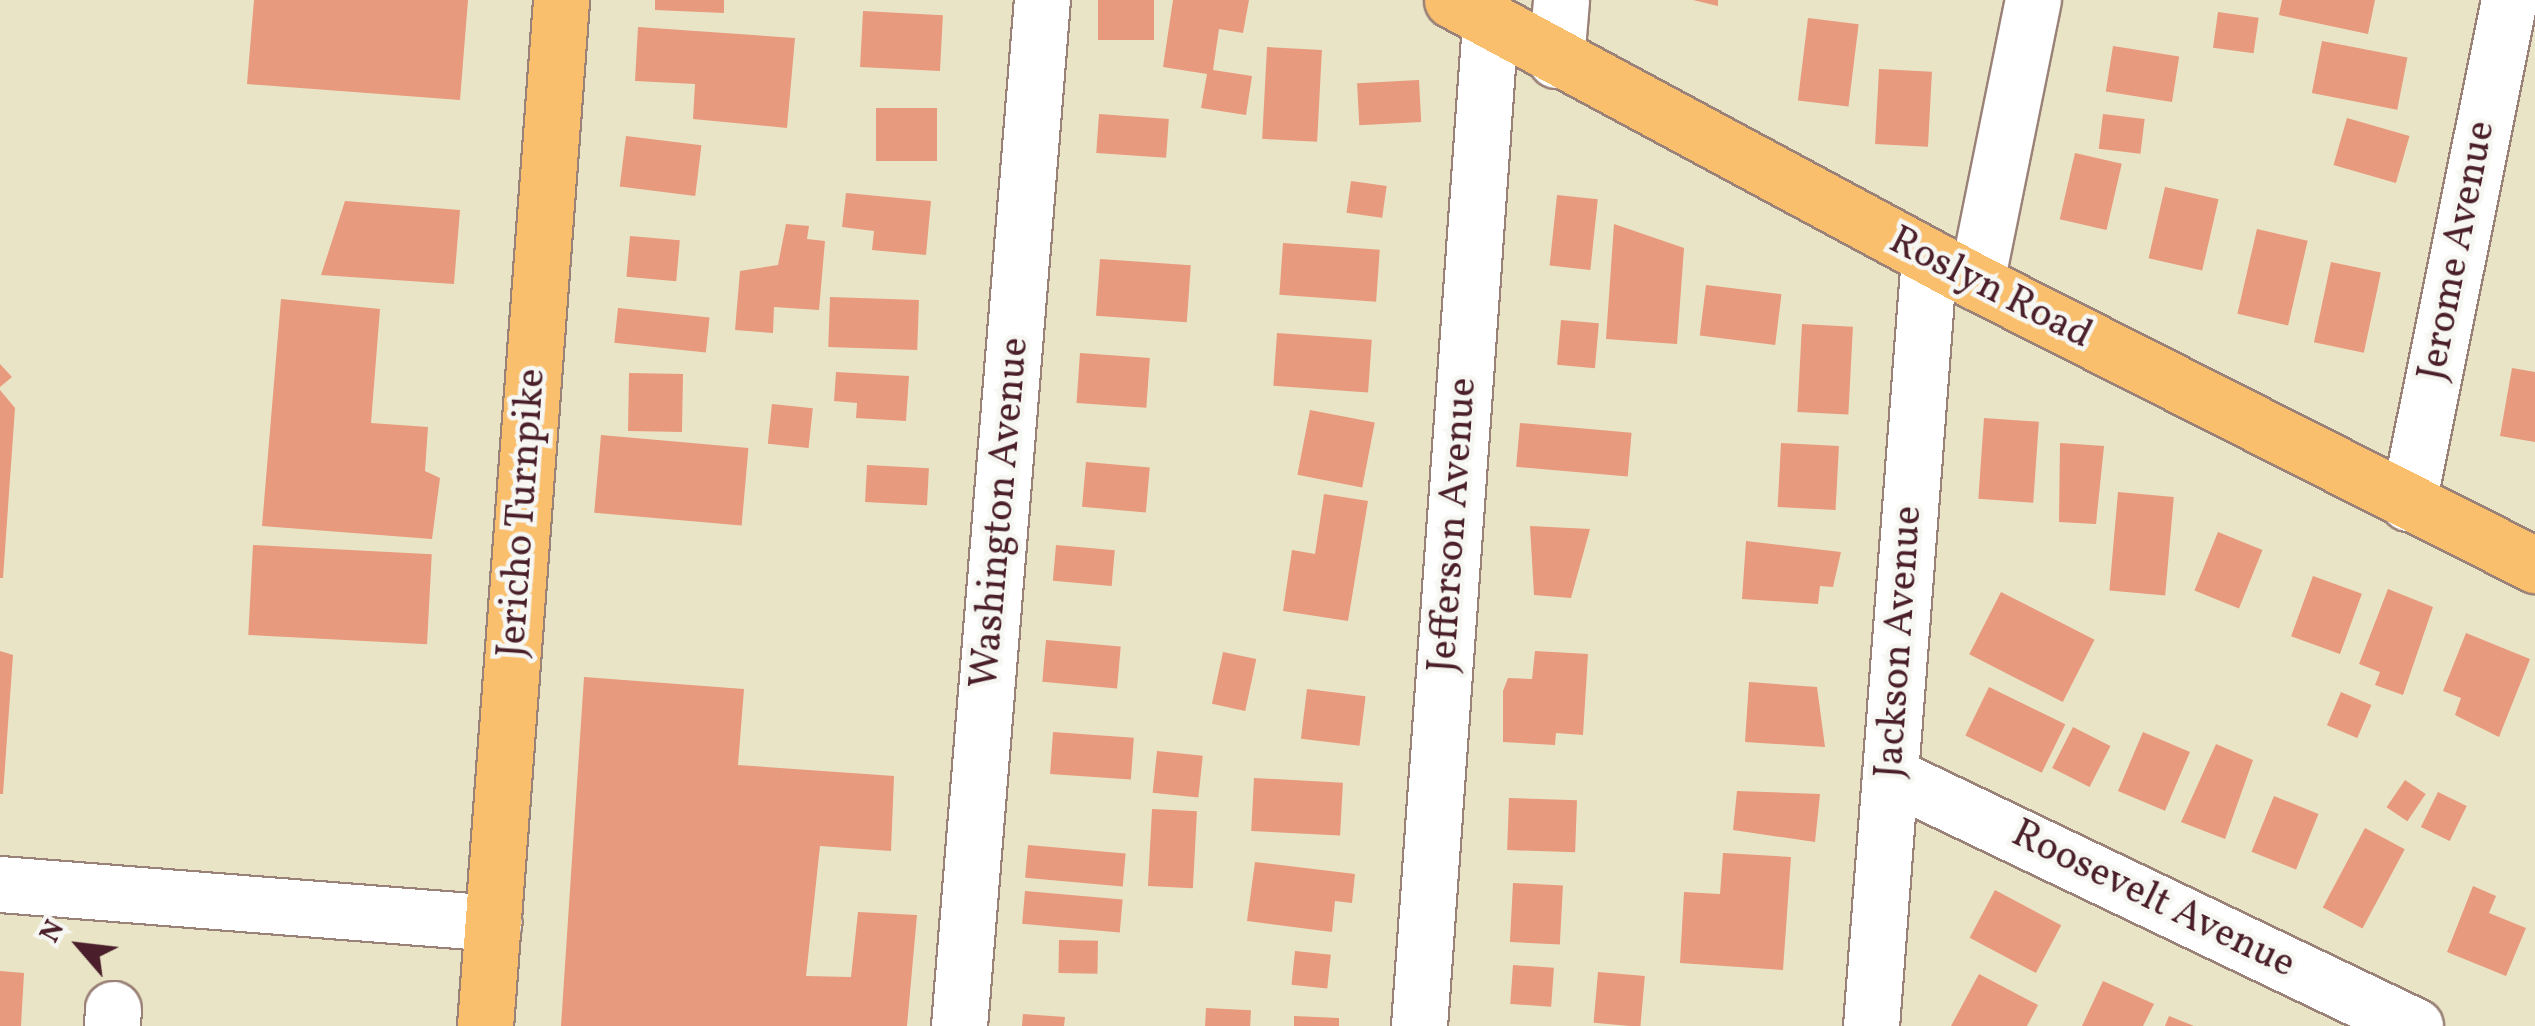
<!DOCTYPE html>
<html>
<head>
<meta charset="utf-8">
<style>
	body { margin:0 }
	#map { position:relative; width:2535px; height:1026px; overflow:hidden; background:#eae4c6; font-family:Vollkorn,serif }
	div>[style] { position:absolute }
	.building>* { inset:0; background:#e79a7d; transform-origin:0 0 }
	.roads { filter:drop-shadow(2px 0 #9a8278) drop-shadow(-2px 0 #9a8278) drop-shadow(0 2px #9a8278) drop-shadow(0 -2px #9a8278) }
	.minor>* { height:55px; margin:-27.5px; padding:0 27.5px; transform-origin:27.5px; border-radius:27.5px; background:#fff }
	.major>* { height:55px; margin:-27.5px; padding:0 27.5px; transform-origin:27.5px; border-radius:27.5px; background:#f9bf6d }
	span { translate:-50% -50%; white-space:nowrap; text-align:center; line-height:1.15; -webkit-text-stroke:9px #f6f6f2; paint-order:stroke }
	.street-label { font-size:40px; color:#4a1f2b }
	.north { position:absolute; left:30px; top:896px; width:100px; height:100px; -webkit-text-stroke:8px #f6f6f2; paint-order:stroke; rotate:298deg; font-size:28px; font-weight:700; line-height:40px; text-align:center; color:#4a1f2b }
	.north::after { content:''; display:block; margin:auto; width:35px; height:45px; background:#4a1f2b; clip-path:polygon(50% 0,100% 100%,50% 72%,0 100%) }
</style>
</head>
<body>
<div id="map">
	<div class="building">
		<div style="clip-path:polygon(254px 0,468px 0,460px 100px,247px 84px)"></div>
		<div style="clip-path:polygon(655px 0,724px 0,724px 13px,655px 10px)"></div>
		<div style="left:1098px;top:0;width:56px;height:40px"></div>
		<div style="clip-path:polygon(1173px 0,1249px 0,1243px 33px,1219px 29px,1213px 70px,1252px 76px,1246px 115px,1201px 108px,1207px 74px,1163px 67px)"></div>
		<div style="clip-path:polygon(1693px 0,1718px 0,1718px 6px)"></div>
		<div style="clip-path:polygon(2282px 0,2375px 0,2368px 34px,2279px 15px)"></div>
		<div style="left:863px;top:11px;width:80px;height:56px;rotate:3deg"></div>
		<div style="left:2218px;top:12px;width:41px;height:36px;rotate:8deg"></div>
		<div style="left:1808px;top:18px;width:51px;height:83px;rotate:7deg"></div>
		<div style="clip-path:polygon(638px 27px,795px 38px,787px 128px,693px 119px,695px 84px,635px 81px)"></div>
		<div style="left:2322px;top:41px;width:87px;height:53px;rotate:11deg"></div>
		<div style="left:2113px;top:46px;width:67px;height:46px;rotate:9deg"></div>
		<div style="left:1267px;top:47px;width:55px;height:92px;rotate:3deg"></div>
		<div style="left:1879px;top:69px;width:53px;height:75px;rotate:3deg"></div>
		<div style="left:1419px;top:80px;width:42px;height:62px;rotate:87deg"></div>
		<div style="left:937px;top:108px;width:53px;height:61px;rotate:90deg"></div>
		<div style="left:1099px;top:114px;width:70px;height:39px;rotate:4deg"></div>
		<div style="left:2103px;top:114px;width:42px;height:35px;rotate:7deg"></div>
		<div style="left:2347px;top:118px;width:65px;height:49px;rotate:16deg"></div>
		<div style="left:626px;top:136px;width:76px;height:51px;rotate:7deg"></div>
		<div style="left:2075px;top:153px;width:48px;height:68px;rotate:13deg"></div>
		<div style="left:1351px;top:181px;width:36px;height:32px;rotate:8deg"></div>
		<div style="left:2165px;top:187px;width:55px;height:73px;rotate:13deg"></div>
		<div style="clip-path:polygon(846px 193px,931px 201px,926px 255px,872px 250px,874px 231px,842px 227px)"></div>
		<div style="left:1557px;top:195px;width:41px;height:71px;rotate:6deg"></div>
		<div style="clip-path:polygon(345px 201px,460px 210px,454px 284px,321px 275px)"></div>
		<div style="clip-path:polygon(786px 224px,809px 226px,807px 239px,825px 241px,819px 310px,774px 307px,773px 333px,735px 330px,740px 271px,778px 265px)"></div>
		<div style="clip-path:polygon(1614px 224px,1684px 248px,1677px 344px,1606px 339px)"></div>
		<div style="left:2257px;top:229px;width:52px;height:87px;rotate:13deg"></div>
		<div style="left:630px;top:236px;width:50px;height:41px;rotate:5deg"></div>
		<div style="left:1283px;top:243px;width:97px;height:52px;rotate:4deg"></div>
		<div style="left:1100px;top:259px;width:91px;height:57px;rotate:4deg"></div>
		<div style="left:2331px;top:262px;width:51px;height:82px;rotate:12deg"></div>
		<div style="left:1706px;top:285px;width:76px;height:51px;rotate:7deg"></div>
		<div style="left:830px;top:297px;width:89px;height:50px;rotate:2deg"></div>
		<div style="clip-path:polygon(281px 299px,380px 309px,371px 423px,428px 427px,425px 471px,440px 478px,432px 539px,262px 526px)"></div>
		<div style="left:618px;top:308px;width:92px;height:35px;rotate:6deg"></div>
		<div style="left:1561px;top:320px;width:38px;height:45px;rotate:5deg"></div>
		<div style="left:1802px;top:324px;width:51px;height:88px;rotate:3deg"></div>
		<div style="left:1277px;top:333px;width:95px;height:53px;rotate:4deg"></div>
		<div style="left:1080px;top:353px;width:70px;height:50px;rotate:4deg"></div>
		<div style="clip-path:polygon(0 364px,12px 377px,0 387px)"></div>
		<div style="clip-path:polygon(2512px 368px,2535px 372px,2535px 442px,2500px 436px)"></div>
		<div style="clip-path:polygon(836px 372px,909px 376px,906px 421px,856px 418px,857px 403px,834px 401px)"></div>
		<div style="left:629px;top:373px;width:54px;height:58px;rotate:1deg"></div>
		<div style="clip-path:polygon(0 390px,15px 408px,3px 578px,0 578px)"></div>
		<div style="left:772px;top:404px;width:41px;height:40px;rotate:6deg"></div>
		<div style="left:1310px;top:410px;width:66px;height:66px;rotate:11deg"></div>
		<div style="left:1984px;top:418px;width:55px;height:81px;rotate:4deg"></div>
		<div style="left:1520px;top:423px;width:112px;height:44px;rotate:5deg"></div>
		<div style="left:601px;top:435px;width:148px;height:78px;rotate:5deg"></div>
		<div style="left:1781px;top:443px;width:58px;height:64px;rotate:3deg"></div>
		<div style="clip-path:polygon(2060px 443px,2104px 446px,2096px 524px,2059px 522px)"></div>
		<div style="left:1086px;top:462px;width:64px;height:45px;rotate:5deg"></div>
		<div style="left:867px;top:465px;width:62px;height:37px;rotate:3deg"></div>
		<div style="left:2118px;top:492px;width:56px;height:99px;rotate:5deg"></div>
		<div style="clip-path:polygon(1324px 494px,1368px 501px,1348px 621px,1283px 611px,1292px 550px,1315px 554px)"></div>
		<div style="clip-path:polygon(1530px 526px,1590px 529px,1571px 598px,1534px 595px)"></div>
		<div style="left:2218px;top:532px;width:48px;height:63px;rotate:22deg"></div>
		<div style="clip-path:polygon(1746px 541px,1841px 552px,1833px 587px,1820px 586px,1818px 604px,1742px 599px)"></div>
		<div style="left:253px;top:545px;width:179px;height:90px;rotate:3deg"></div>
		<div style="left:1056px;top:545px;width:59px;height:36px;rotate:5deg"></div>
		<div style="left:2313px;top:576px;width:52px;height:64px;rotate:20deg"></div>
		<div style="clip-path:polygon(2388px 589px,2433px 607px,2403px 695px,2375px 685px,2380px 672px,2359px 664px)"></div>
		<div style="left:2001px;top:592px;width:105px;height:70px;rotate:27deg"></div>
		<div style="clip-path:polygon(2466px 633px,2530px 659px,2499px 737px,2455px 715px,2461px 698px,2443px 691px)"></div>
		<div style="left:1046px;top:640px;width:75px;height:42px;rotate:5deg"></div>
		<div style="clip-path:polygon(0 651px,13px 655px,3px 794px,0 794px)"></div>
		<div style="clip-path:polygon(1535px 651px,1588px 654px,1583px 735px,1556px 733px,1555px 745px,1503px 742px,1503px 691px,1508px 678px,1532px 679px)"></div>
		<div style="left:1223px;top:652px;width:34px;height:53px;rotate:12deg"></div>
		<div style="clip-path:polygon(584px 677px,744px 689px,738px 765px,894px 776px,891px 851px,820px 846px,806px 976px,851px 977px,858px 912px,917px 915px,907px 1026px,561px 1026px)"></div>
		<div style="clip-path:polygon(1749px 682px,1817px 687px,1825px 747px,1745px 742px)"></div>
		<div style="left:1989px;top:687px;width:85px;height:54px;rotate:26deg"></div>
		<div style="left:1307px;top:689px;width:59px;height:50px;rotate:7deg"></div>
		<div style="left:2341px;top:692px;width:33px;height:36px;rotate:23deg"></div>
		<div style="left:2073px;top:727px;width:42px;height:46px;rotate:27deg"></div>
		<div style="left:1053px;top:732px;width:81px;height:42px;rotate:4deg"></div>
		<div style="left:2143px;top:732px;width:51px;height:64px;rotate:23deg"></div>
		<div style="clip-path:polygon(2216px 744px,2253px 760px,2225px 839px,2181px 822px)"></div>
		<div style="left:1157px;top:751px;width:46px;height:42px;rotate:6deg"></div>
		<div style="left:1254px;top:778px;width:89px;height:53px;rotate:3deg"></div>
		<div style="left:2405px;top:780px;width:25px;height:33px;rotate:34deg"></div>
		<div style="clip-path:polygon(1737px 791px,1820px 794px,1815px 842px,1733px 830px)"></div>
		<div style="left:2438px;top:792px;width:32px;height:39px;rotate:26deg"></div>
		<div style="left:2274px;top:796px;width:48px;height:60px;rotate:22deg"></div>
		<div style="left:1509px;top:798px;width:68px;height:52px;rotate:2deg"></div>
		<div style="left:1152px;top:809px;width:45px;height:77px;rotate:3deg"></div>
		<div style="left:2365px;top:828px;width:45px;height:90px;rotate:28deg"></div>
		<div style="left:1028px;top:845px;width:98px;height:33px;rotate:5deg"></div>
		<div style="clip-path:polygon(1723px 853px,1791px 857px,1783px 970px,1680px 963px,1684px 892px,1720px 894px)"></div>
		<div style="clip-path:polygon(1255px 862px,1355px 874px,1352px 903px,1335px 901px,1332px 932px,1247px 921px)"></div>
		<div style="left:1513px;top:883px;width:50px;height:59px;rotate:3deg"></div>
		<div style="clip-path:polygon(2473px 886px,2496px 896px,2489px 913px,2526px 928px,2506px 976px,2447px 952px)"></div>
		<div style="left:1995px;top:890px;width:75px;height:54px;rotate:28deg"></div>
		<div style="left:1025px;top:891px;width:98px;height:33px;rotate:5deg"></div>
		<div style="left:1059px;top:940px;width:39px;height:33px;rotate:1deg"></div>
		<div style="left:1295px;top:951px;width:36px;height:34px;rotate:6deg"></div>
		<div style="left:1513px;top:965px;width:41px;height:39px;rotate:4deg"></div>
		<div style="clip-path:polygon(0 971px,24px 973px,21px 1026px,0 1026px)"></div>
		<div style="left:1598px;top:972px;width:47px;height:51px;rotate:5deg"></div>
		<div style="clip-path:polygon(1979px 974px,2038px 1005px,2027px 1026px,1951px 1026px)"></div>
		<div style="clip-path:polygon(2103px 981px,2154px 1004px,2143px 1026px,2082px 1026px)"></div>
		<div style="left:1206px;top:1008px;width:45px;height:18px;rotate:3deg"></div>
		<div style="clip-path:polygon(1023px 1014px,1065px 1017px,1064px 1026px,1022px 1026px)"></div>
		<div style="clip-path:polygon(1294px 1016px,1339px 1018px,1339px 1026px,1294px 1026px)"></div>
		<div style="clip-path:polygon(2169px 1016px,2194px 1026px,2165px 1026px)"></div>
	</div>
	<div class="roads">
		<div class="minor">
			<div style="left:1556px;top:60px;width:60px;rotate:-85.2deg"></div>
			<div style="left:1976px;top:282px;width:288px;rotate:-78.6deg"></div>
			<div style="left:2408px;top:503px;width:513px;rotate:-78.65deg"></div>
			<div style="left:1890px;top:775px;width:582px;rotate:25.55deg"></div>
			<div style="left:0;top:884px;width:495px;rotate:4.5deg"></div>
			<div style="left:112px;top:1026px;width:17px;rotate:-87deg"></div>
			<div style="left:959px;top:1026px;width:1029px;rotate:-85.38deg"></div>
			<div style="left:1419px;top:1026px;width:1006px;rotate:-85.95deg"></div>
			<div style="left:1871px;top:1026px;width:771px;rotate:-85.69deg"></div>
		</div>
		<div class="major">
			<div style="left:1452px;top:0;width:595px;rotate:28.29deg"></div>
			<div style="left:1976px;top:282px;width:627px;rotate:26.85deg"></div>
			<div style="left:485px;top:1026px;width:1029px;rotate:-85.76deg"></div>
		</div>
	</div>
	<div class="street-label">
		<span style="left:2458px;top:251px;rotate:-79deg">Jerome Avenue</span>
		<span style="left:1990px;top:289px;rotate:27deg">Roslyn Road</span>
		<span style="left:523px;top:513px;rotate:-86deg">Jericho Turnpike</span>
		<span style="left:1001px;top:513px;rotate:-85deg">Washington Avenue</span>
		<span style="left:1454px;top:525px;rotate:-86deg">Jefferson Avenue</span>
		<span style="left:1900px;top:642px;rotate:-86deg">Jackson Avenue</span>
		<span style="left:2153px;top:900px;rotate:26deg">Roosevelt Avenue</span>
	</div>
	<div class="north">N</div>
</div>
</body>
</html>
